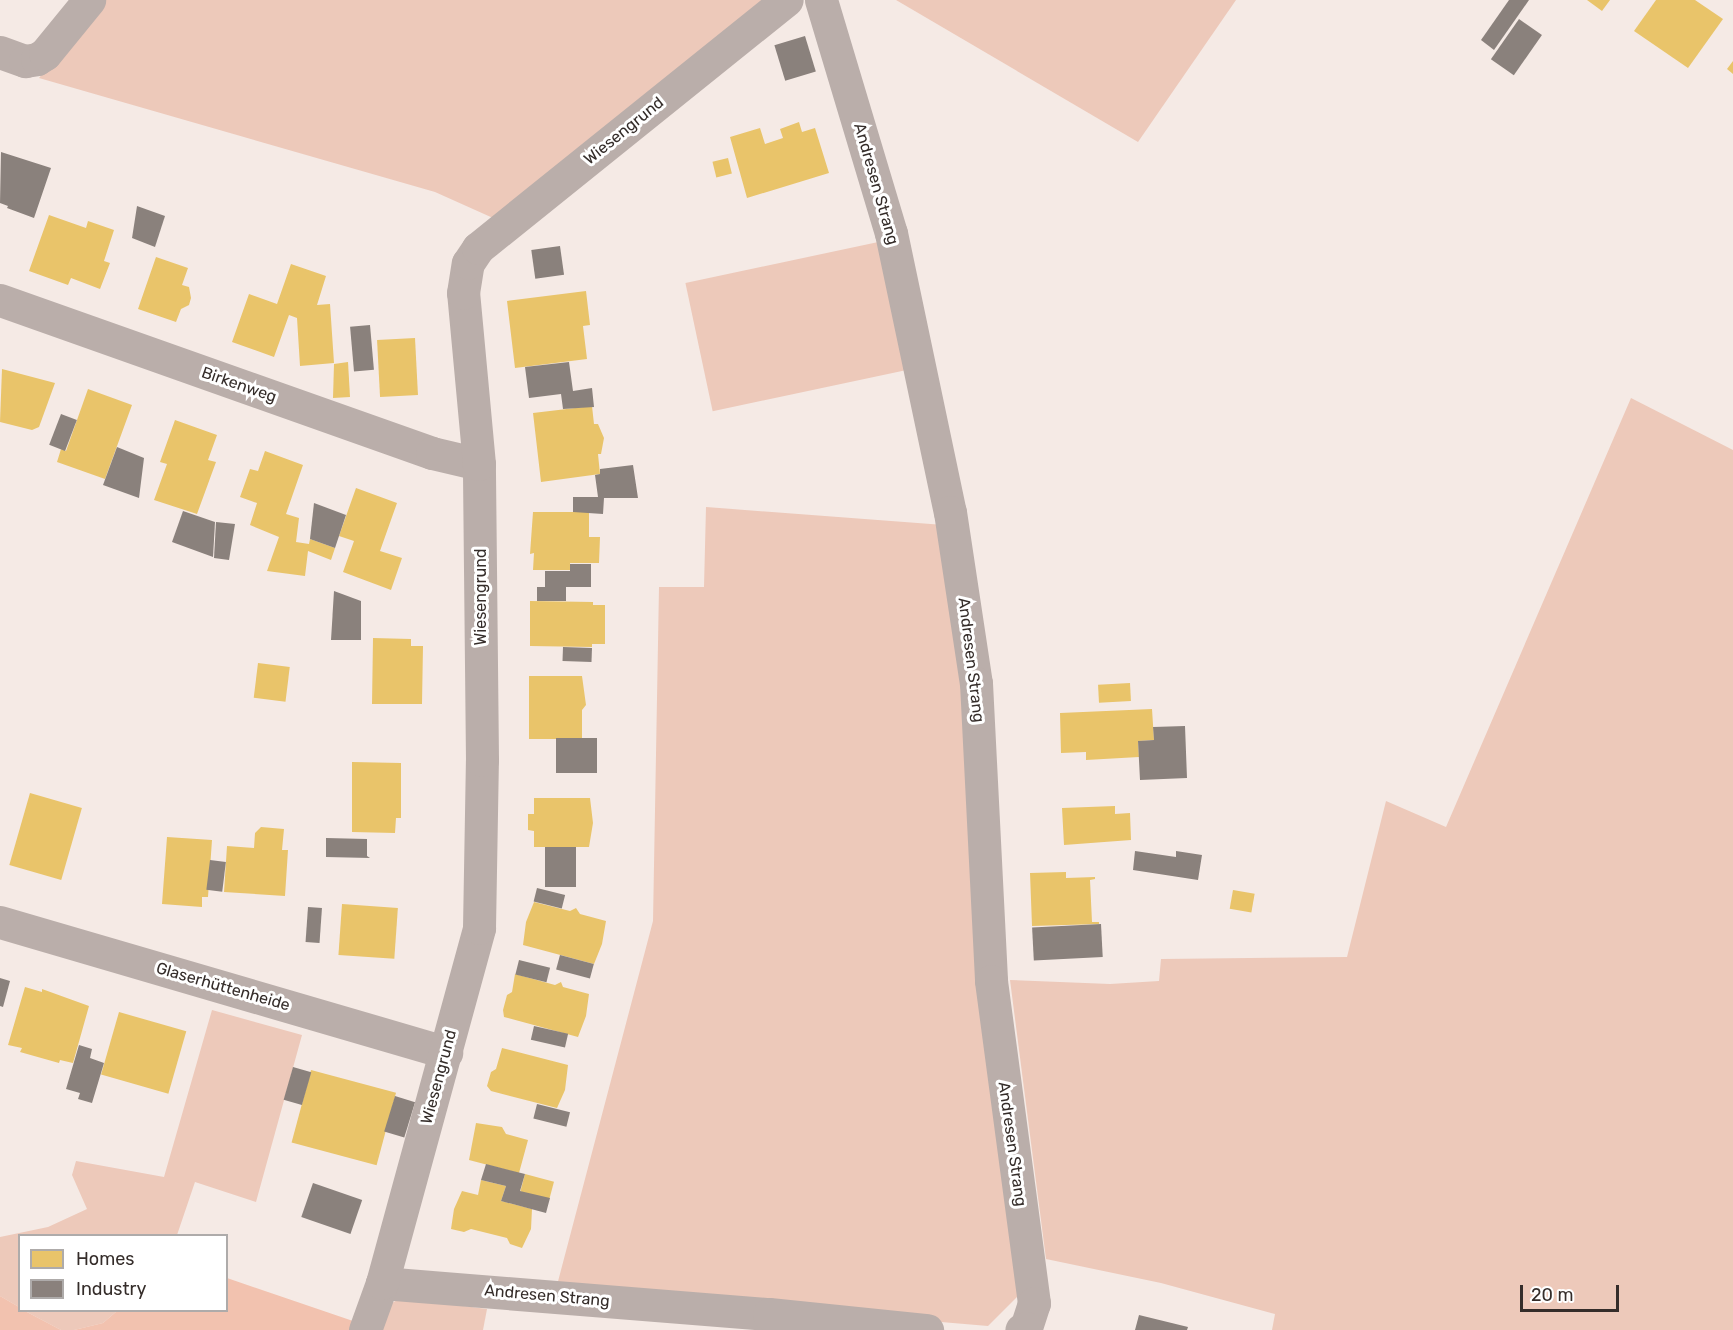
<!DOCTYPE html>
<html>
<head>
<meta charset="utf-8">
<style>
	body { margin:0 }
	#map { position:relative; width:1733px; height:1330px; overflow:hidden; background:#f5eae5; font-family:Rubik,sans-serif }
	div>[style] { position:absolute }
	.green>* { inset:0; background:#edc9ba; transform-origin:0 0 }
	.forest>* { inset:0; background:#f2c2af }
	.homes>* { inset:0; background:#e9c46a; transform-origin:0 0 }
	.industry>* { inset:0; background:#8a817c; transform-origin:0 0 }
	.minor>* { height:33px; margin:-16.5px; padding:0 16.5px; transform-origin:16.5px; border-radius:16.5px; background:#baaeaa }
	span { translate:-50% -50%; white-space:nowrap; text-align:center; line-height:1.15; -webkit-text-stroke:6px #fff; paint-order:stroke }
	.street-label { font-size:16px; color:#352d2a }
	.legend { position:absolute; left:18px; top:1234px; width:210px; height:78px; box-sizing:border-box; background:#fff; border:2px solid #aeabaa; margin:0; padding:8px 10px; list-style:none; font-size:18px; color:#352d2a }
	.legend li { display:flex; align-items:center; gap:12px; height:30px }
	.legend b { width:30px; border:2px solid #aeabaa }
	.scale { position:absolute; left:1520px; top:1285px; width:99px; height:27px; box-sizing:border-box; border:3px solid #352d2a; border-top:0; padding-left:8px; font-size:18px; line-height:21px; white-space:nowrap; color:#352d2a; -webkit-text-stroke:4px #fff; paint-order:stroke }
</style>
</head>
<body>
<div id="map">
	<div class="green">
		<div style="clip-path:polygon(102px 0,771px 0,493px 218px,435px 192px,39px 78px)"></div>
		<div style="clip-path:polygon(896px 0,1236px 0,1138px 142px)"></div>
		<div style="left:883px;top:241px;width:131px;height:202px;rotate:78deg"></div>
		<div style="clip-path:polygon(1631px 398px,1733px 450px,1733px 1330px,1272px 1330px,1275px 1314px,1161px 1283px,1046px 1259px,1010px 980px,1110px 984px,1159px 981px,1161px 959px,1347px 957px,1386px 801px,1446px 827px)"></div>
		<div style="clip-path:polygon(706px 507px,944px 525px,1023px 1291px,988px 1326px,556px 1289px,653px 921px,659px 587px,704px 587px)"></div>
		<div style="clip-path:polygon(212px 1010px,302px 1035px,256px 1202px,195px 1182px,177px 1235px,20px 1236px,19px 1307px,0 1296px,0 1237px,48px 1227px,87px 1209px,72px 1175px,76px 1161px,164px 1177px)"></div>
		<div style="clip-path:polygon(401px 1298px,487px 1309px,483px 1330px,379px 1330px,392px 1303px)"></div>
		<div style="clip-path:polygon(25px 1311px,117px 1311px,103px 1323px,74px 1330px,61px 1330px)"></div>
	</div>
	<div class="forest">
		<div style="clip-path:polygon(227px 1278px,353px 1321px,350px 1330px,74px 1330px,103px 1323px,117px 1311px,226px 1310px)"></div>
		<div style="clip-path:polygon(0 1296px,19px 1307px,20px 1310px,25px 1311px,61px 1330px,0 1330px)"></div>
	</div>
	<div class="homes">
		<div style="clip-path:polygon(1587px 0,1610px 0,1602px 11px)"></div>
		<div style="clip-path:polygon(1656px 0,1695px 0,1723px 19px,1688px 68px,1634px 31px)"></div>
		<div style="clip-path:polygon(1733px 61px,1733px 74px,1727px 69px)"></div>
		<div style="clip-path:polygon(799px 122px,802px 132px,815px 128px,829px 173px,747px 198px,730px 137px,760px 128px,765px 144px,783px 138px,780px 129px)"></div>
		<div style="left:728px;top:158px;width:16px;height:16px;rotate:76deg"></div>
		<div style="clip-path:polygon(49px 215px,86px 228px,88px 221px,114px 230px,104px 261px,110px 263px,100px 289px,71px 278px,68px 285px,29px 271px)"></div>
		<div style="clip-path:polygon(156px 257px,188px 268px,182px 285px,189px 287px,191px 298px,189px 305px,181px 309px,176px 322px,138px 309px)"></div>
		<div style="clip-path:polygon(291px 264px,326px 276px,317px 305px,330px 304px,334px 363px,300px 366px,297px 318px,289px 315px,274px 357px,232px 342px,249px 294px,277px 304px)"></div>
		<div style="clip-path:polygon(586px 291px,590px 325px,583px 326px,587px 359px,515px 368px,507px 301px)"></div>
		<div style="left:415px;top:338px;width:57px;height:38px;rotate:87deg"></div>
		<div style="clip-path:polygon(348px 362px,350px 397px,333px 398px,334px 364px)"></div>
		<div style="clip-path:polygon(2px 369px,55px 383px,39px 427px,32px 430px,0 422px)"></div>
		<div style="clip-path:polygon(88px 389px,132px 405px,105px 479px,57px 462px,61px 449px,66px 451px)"></div>
		<div style="clip-path:polygon(592px 406px,594px 424px,598px 424px,604px 438px,601px 454px,598px 454px,600px 474px,541px 482px,533px 413px)"></div>
		<div style="clip-path:polygon(175px 420px,217px 435px,208px 460px,216px 462px,197px 514px,154px 500px,167px 464px,160px 462px)"></div>
		<div style="clip-path:polygon(265px 451px,303px 465px,286px 514px,299px 518px,296px 542px,309px 544px,310px 539px,335px 548px,331px 560px,308px 551px,305px 576px,267px 571px,279px 537px,250px 525px,257px 503px,240px 497px,250px 469px,258px 471px)"></div>
		<div style="clip-path:polygon(356px 488px,397px 503px,380px 551px,402px 558px,391px 590px,343px 572px,354px 541px,339px 536px)"></div>
		<div style="clip-path:polygon(533px 512px,589px 512px,589px 537px,600px 537px,599px 563px,570px 563px,570px 570px,533px 570px,534px 553px,530px 554px)"></div>
		<div style="clip-path:polygon(530px 601px,593px 602px,593px 605px,605px 605px,605px 644px,592px 644px,592px 647px,530px 646px)"></div>
		<div style="clip-path:polygon(373px 638px,411px 639px,411px 646px,423px 646px,422px 704px,372px 704px)"></div>
		<div style="left:258px;top:663px;width:32px;height:35px;rotate:7deg"></div>
		<div style="clip-path:polygon(529px 676px,582px 676px,586px 705px,582px 710px,582px 739px,529px 739px)"></div>
		<div style="left:1130px;top:683px;width:18px;height:32px;rotate:87deg"></div>
		<div style="clip-path:polygon(1152px 709px,1154px 740px,1138px 741px,1139px 757px,1086px 760px,1086px 752px,1061px 753px,1060px 713px)"></div>
		<div style="clip-path:polygon(352px 762px,401px 763px,401px 818px,396px 818px,395px 833px,352px 832px)"></div>
		<div style="left:30px;top:793px;width:54px;height:75px;rotate:16deg"></div>
		<div style="clip-path:polygon(534px 798px,590px 798px,593px 823px,589px 847px,534px 847px,534px 831px,528px 830px,528px 814px,534px 814px)"></div>
		<div style="clip-path:polygon(1115px 806px,1115px 814px,1130px 813px,1131px 840px,1064px 845px,1062px 808px)"></div>
		<div style="clip-path:polygon(261px 827px,284px 829px,282px 850px,288px 850px,285px 896px,224px 892px,227px 846px,254px 848px,255px 833px)"></div>
		<div style="clip-path:polygon(167px 837px,212px 840px,208px 897px,202px 897px,202px 907px,162px 904px)"></div>
		<div style="clip-path:polygon(1066px 872px,1066px 878px,1095px 877px,1095px 879px,1090px 880px,1092px 922px,1099px 922px,1099px 924px,1032px 926px,1030px 873px)"></div>
		<div style="left:1233px;top:890px;width:22px;height:19px;rotate:10deg"></div>
		<div style="clip-path:polygon(534px 902px,570px 911px,576px 908px,580px 914px,606px 921px,602px 944px,594px 964px,523px 945px,526px 922px)"></div>
		<div style="left:342px;top:904px;width:56px;height:51px;rotate:4deg"></div>
		<div style="clip-path:polygon(515px 974px,555px 985px,561px 982px,563px 987px,589px 994px,586px 1016px,578px 1037px,504px 1017px,503px 1010px,507px 995px,512px 992px)"></div>
		<div style="clip-path:polygon(25px 987px,42px 992px,42px 989px,89px 1006px,73px 1063px,60px 1060px,59px 1063px,20px 1052px,22px 1048px,8px 1045px)"></div>
		<div style="left:119px;top:1012px;width:70px;height:65px;rotate:16deg"></div>
		<div style="clip-path:polygon(502px 1048px,568px 1065px,565px 1090px,557px 1108px,491px 1091px,487px 1086px,491px 1072px,496px 1069px)"></div>
		<div style="left:311px;top:1070px;width:88px;height:75px;rotate:15deg"></div>
		<div style="clip-path:polygon(476px 1123px,502px 1127px,506px 1134px,528px 1140px,519px 1173px,469px 1160px)"></div>
		<div style="left:525px;top:1174px;width:30px;height:18px;rotate:15deg"></div>
		<div style="clip-path:polygon(481px 1180px,506px 1186px,501px 1201px,532px 1209px,531px 1229px,522px 1248px,510px 1244px,507px 1238px,471px 1229px,464px 1232px,451px 1229px,454px 1209px,462px 1191px,478px 1195px)"></div>
	</div>
	<div class="industry">
		<div style="clip-path:polygon(1509px 0,1529px 0,1494px 50px,1481px 40px)"></div>
		<div style="left:1519px;top:19px;width:28px;height:49px;rotate:35deg"></div>
		<div style="left:805px;top:36px;width:37px;height:32px;rotate:73deg"></div>
		<div style="clip-path:polygon(1px 152px,51px 168px,34px 218px,7px 208px,8px 206px,0 203px)"></div>
		<div style="clip-path:polygon(137px 206px,165px 216px,155px 247px,132px 238px)"></div>
		<div style="left:560px;top:246px;width:29px;height:29px;rotate:82deg"></div>
		<div style="left:370px;top:325px;width:45px;height:20px;rotate:85deg"></div>
		<div style="clip-path:polygon(569px 362px,573px 391px,592px 388px,594px 407px,563px 409px,561px 394px,529px 398px,525px 367px)"></div>
		<div style="left:61px;top:414px;width:17px;height:33px;rotate:21deg"></div>
		<div style="clip-path:polygon(117px 447px,144px 458px,139px 498px,103px 485px)"></div>
		<div style="clip-path:polygon(633px 465px,638px 498px,604px 498px,603px 514px,573px 512px,573px 497px,598px 497px,595px 475px,600px 474px,600px 469px)"></div>
		<div style="clip-path:polygon(314px 503px,346px 515px,335px 548px,310px 539px)"></div>
		<div style="clip-path:polygon(183px 511px,215px 522px,213px 557px,172px 542px)"></div>
		<div style="clip-path:polygon(216px 522px,235px 524px,229px 560px,214px 558px)"></div>
		<div style="clip-path:polygon(570px 564px,591px 564px,591px 587px,566px 587px,566px 601px,537px 601px,537px 587px,545px 587px,545px 571px,570px 571px)"></div>
		<div style="clip-path:polygon(334px 591px,361px 601px,361px 640px,331px 640px)"></div>
		<div style="left:563px;top:647px;width:29px;height:14px;rotate:2deg"></div>
		<div style="clip-path:polygon(1185px 726px,1187px 778px,1140px 780px,1138px 741px,1154px 740px,1153px 727px)"></div>
		<div style="left:597px;top:738px;width:35px;height:41px;rotate:90deg"></div>
		<div style="clip-path:polygon(326px 838px,367px 839px,367px 856px,370px 858px,326px 857px)"></div>
		<div style="left:545px;top:847px;width:31px;height:40px"></div>
		<div style="clip-path:polygon(1135px 851px,1176px 857px,1176px 851px,1202px 855px,1198px 880px,1133px 870px)"></div>
		<div style="left:210px;top:860px;width:16px;height:30px;rotate:7deg"></div>
		<div style="left:537px;top:888px;width:29px;height:14px;rotate:14deg"></div>
		<div style="left:308px;top:907px;width:14px;height:35px;rotate:4deg"></div>
		<div style="left:1101px;top:924px;width:33px;height:69px;rotate:87deg"></div>
		<div style="left:560px;top:955px;width:35px;height:15px;rotate:15deg"></div>
		<div style="left:519px;top:960px;width:32px;height:15px;rotate:14deg"></div>
		<div style="clip-path:polygon(0 978px,10px 981px,3px 1007px,0 1006px)"></div>
		<div style="left:534px;top:1026px;width:35px;height:14px;rotate:13deg"></div>
		<div style="clip-path:polygon(79px 1045px,92px 1049px,90px 1058px,104px 1063px,92px 1103px,78px 1099px,80px 1093px,66px 1089px)"></div>
		<div style="left:293px;top:1067px;width:19px;height:34px;rotate:16deg"></div>
		<div style="left:395px;top:1096px;width:21px;height:37px;rotate:17deg"></div>
		<div style="left:537px;top:1104px;width:34px;height:15px;rotate:14deg"></div>
		<div style="clip-path:polygon(486px 1164px,525px 1174px,520px 1191px,550px 1198px,546px 1213px,501px 1201px,506px 1186px,481px 1180px)"></div>
		<div style="left:313px;top:1183px;width:52px;height:36px;rotate:19deg"></div>
		<div style="clip-path:polygon(1139px 1315px,1188px 1327px,1187px 1330px,1135px 1330px)"></div>
	</div>
	<div class="minor">
		<div style="left:821px;top:0;width:243px;rotate:73.3deg"></div>
		<div style="left:891px;top:233px;width:285px;rotate:78.1deg"></div>
		<div style="left:950px;top:512px;width:173px;rotate:81.4deg"></div>
		<div style="left:976px;top:683px;width:298px;rotate:87.1deg"></div>
		<div style="left:991px;top:981px;width:325px;rotate:82.4deg"></div>
		<div style="left:1034px;top:1303px;width:26px;rotate:108deg"></div>
		<div style="left:1026px;top:1328px;width:5px;rotate:158deg"></div>
		<div style="left:0;top:52px;width:27px;rotate:20deg"></div>
		<div style="left:25px;top:61px;width:12px;rotate:-9deg"></div>
		<div style="left:37px;top:59px;width:9px;rotate:-32deg"></div>
		<div style="left:45px;top:54px;width:70px;rotate:-50.8deg"></div>
		<div style="left:0;top:300px;width:458px;rotate:19.5deg"></div>
		<div style="left:432px;top:453px;width:48px;rotate:13.2deg"></div>
		<div style="left:0;top:922px;width:465px;rotate:16.3deg"></div>
		<div style="left:382px;top:1283px;width:388px;rotate:4.6deg"></div>
		<div style="left:769px;top:1314px;width:159px;rotate:5.8deg"></div>
		<div style="left:365px;top:1330px;width:50px;rotate:-70.1deg"></div>
		<div style="left:382px;top:1283px;width:368px;rotate:-74.7deg"></div>
		<div style="left:479px;top:928px;width:168px;rotate:-89deg"></div>
		<div style="left:482px;top:760px;width:296px;rotate:-90.6deg"></div>
		<div style="left:479px;top:464px;width:172px;rotate:-95.3deg"></div>
		<div style="left:463px;top:293px;width:30px;rotate:-81deg"></div>
		<div style="left:468px;top:263px;width:18px;rotate:-56deg"></div>
		<div style="left:478px;top:248px;width:396px;rotate:-38.8deg"></div>
	</div>
	<div class="street-label">
		<span style="left:624px;top:131px;rotate:-39deg">Wiesengrund</span>
		<span style="left:876px;top:184px;rotate:74deg">Andresen Strang</span>
		<span style="left:239px;top:385px;rotate:19deg">Birkenweg</span>
		<span style="left:481px;top:597px;rotate:-90deg">Wiesengrund</span>
		<span style="left:971px;top:660px;rotate:83deg">Andresen Strang</span>
		<span style="left:223px;top:987px;rotate:16deg">Glaserhüttenheide</span>
		<span style="left:439px;top:1077px;rotate:-75deg">Wiesengrund</span>
		<span style="left:1012px;top:1144px;rotate:82deg">Andresen Strang</span>
		<span style="left:547px;top:1296px;rotate:5deg">Andresen Strang</span>
	</div>
	<ul class="legend">
	<li><b style="height:16px;background:#e9c46a"></b>Homes</li>
	<li><b style="height:16px;background:#8a817c"></b>Industry</li>
	</ul>
	<div class="scale">20 m</div>
</div>
</body>
</html>
